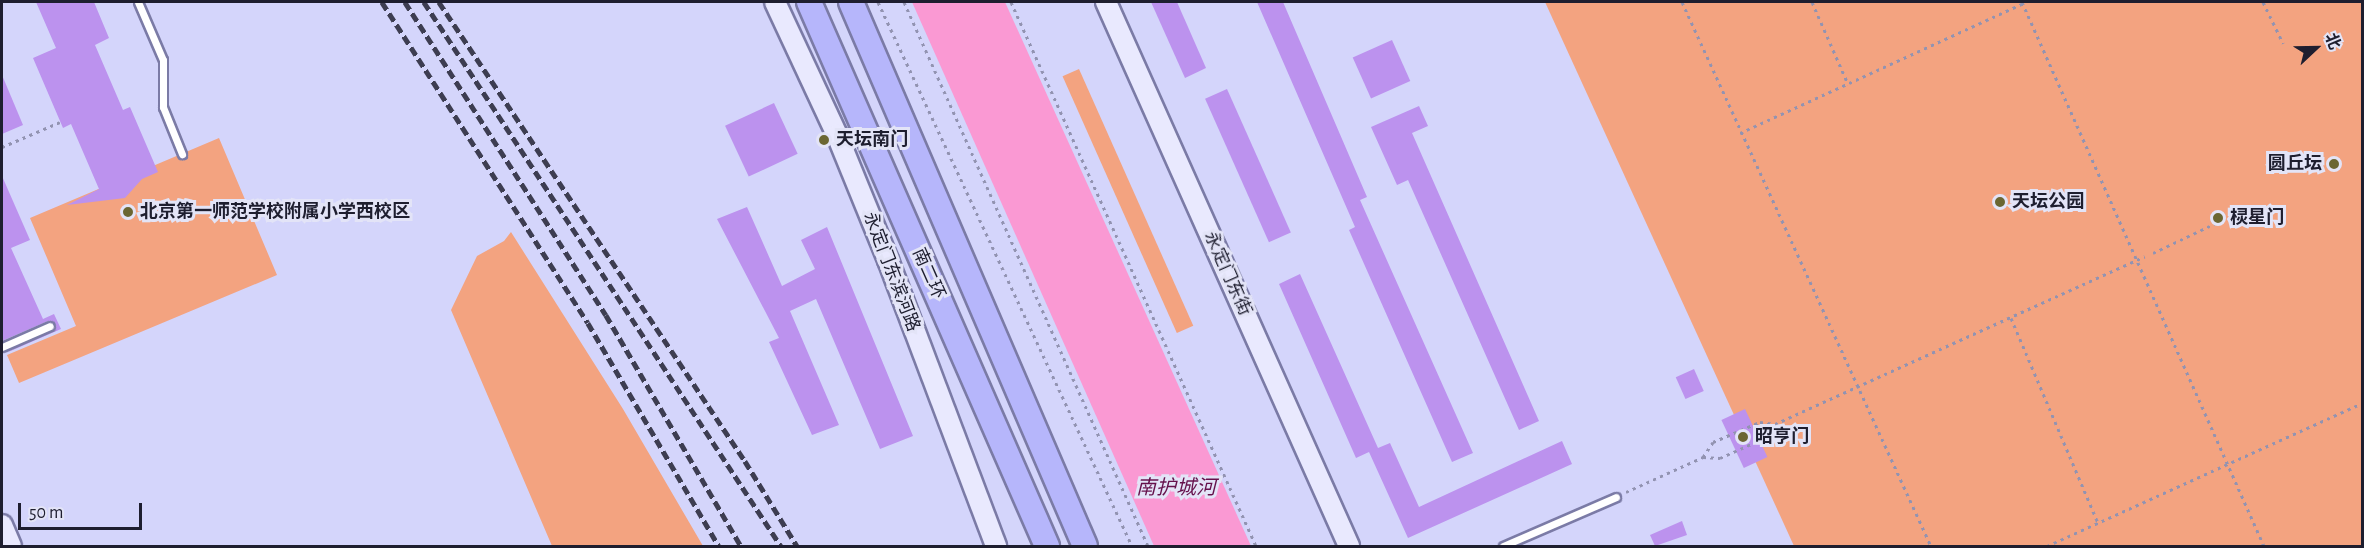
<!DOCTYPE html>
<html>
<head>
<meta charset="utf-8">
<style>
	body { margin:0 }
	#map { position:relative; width:2364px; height:548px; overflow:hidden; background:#d4d5fb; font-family:"Alegreya Sans","Noto Sans SC",sans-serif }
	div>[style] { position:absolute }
	.green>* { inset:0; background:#f3a380; transform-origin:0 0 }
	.water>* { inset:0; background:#fa99d3 }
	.building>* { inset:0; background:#bc92ee; transform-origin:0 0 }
	.path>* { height:3px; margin-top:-1.5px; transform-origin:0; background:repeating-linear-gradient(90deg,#9293b1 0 3px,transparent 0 7.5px) }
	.roads { filter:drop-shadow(2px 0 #7b7ba6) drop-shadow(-2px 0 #7b7ba6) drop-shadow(0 2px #7b7ba6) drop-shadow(0 -2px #7b7ba6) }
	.lane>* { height:7px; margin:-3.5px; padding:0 3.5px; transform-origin:3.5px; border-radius:3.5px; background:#fff }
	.secondary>* { height:20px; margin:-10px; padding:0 10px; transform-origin:10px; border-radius:10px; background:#e9e9fe }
	.highway>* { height:24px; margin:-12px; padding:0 12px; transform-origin:12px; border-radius:12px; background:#b6b6fb }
	.rail>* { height:4.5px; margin-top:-2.25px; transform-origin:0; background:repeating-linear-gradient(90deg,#3d3d51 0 9px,transparent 0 13.5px) }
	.dots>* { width:16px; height:16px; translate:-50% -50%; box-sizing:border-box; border:3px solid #e3e4f7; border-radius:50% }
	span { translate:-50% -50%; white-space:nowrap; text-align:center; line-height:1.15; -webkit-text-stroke:6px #e3e4f7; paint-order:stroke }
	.poi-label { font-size:18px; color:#1e1e2f; font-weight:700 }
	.left { translate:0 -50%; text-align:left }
	.right { translate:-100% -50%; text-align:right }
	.street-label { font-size:18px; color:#1e1e2f }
	.water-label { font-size:20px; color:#65104b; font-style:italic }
	.frame { position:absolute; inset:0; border:3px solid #1e1e2f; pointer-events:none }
	.north { position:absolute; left:2286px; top:18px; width:60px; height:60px; -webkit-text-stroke:4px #e3e4f7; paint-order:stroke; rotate:68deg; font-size:16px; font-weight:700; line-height:24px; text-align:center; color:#1e1e2f }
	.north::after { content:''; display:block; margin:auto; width:21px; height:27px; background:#1e1e2f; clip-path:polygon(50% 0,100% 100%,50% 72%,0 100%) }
	.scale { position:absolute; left:18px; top:503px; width:124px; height:27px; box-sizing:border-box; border:3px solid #1e1e2f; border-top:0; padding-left:8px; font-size:18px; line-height:21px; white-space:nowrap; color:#1e1e2f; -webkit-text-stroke:4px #e3e4f7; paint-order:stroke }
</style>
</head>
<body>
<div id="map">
	<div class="green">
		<div style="clip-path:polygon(1545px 2px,2362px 2px,2362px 546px,1794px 546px)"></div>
		<div style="left:1079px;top:69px;width:281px;height:18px;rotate:66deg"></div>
		<div style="clip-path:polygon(219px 138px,277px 275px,19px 383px,7px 355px,76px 326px,30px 218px)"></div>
		<div style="clip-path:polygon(511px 232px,623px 409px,703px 546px,552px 546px,451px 310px,477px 256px,504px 241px)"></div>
	</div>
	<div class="water">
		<div style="clip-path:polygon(912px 2px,1005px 2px,1251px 546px,1154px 546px)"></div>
	</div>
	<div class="building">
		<div style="clip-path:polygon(36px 2px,94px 2px,109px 38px,95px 45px,123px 110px,130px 107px,158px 172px,142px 179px,125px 198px,67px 205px,99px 189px,71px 124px,63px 128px,33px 58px,56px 48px)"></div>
		<div style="clip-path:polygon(1151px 2px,1177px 2px,1206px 68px,1185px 78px)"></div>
		<div style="clip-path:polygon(1257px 2px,1283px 2px,1367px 197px,1360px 200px,1473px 453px,1452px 462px,1349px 230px,1355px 227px)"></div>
		<div style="left:1392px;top:40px;width:45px;height:43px;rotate:66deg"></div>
		<div style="clip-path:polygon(2px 75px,23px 125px,2px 134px)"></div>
		<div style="left:1227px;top:89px;width:157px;height:24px;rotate:66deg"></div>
		<div style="left:774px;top:103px;width:56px;height:54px;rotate:65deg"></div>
		<div style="clip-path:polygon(1419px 106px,1428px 126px,1412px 133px,1539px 421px,1519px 430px,1408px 180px,1397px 185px,1371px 127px)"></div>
		<div style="clip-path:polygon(2px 176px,30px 240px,11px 248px,43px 319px,54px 314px,61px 329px,6px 353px,56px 326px,48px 321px,2px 341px)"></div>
		<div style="clip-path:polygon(747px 207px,782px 286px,815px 269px,801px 240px,827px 227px,913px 436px,880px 449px,816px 299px,790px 311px,839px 425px,812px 435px,769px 342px,779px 338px,717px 219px)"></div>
		<div style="clip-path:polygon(1300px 274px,1378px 448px,1390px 443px,1419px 507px,1562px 441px,1572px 464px,1408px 538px,1369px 452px,1356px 458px,1279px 284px)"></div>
		<div style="left:1694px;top:369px;width:24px;height:20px;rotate:66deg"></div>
		<div style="left:1745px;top:409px;width:53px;height:26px;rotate:65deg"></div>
		<div style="clip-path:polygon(1682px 521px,1687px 535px,1655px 546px,1650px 535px)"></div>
	</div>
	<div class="path">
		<div style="left:878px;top:2px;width:600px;rotate:64.97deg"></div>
		<div style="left:904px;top:2px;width:596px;rotate:65.84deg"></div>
		<div style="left:1011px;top:2px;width:597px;rotate:65.75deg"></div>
		<div style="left:1682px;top:2px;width:598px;rotate:65.41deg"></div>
		<div style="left:1812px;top:2px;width:90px;rotate:66.3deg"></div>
		<div style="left:2022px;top:2px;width:595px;rotate:66.02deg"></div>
		<div style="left:2263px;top:2px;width:46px;rotate:64deg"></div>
		<div style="left:1740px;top:133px;width:310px;rotate:-24.6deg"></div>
		<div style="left:2px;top:147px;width:63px;rotate:-23.3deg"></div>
		<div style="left:2153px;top:253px;width:72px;rotate:-25.5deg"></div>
		<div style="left:2011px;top:318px;width:223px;rotate:67deg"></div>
		<div style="left:1703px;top:457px;width:18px;rotate:-56deg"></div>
		<div style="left:1713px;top:442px;width:51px;rotate:-23.1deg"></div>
		<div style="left:1760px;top:422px;width:15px;rotate:8deg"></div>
		<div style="left:1626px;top:492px;width:85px;rotate:-24.4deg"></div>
		<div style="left:1703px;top:457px;width:17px;rotate:3deg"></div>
		<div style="left:1720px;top:458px;width:51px;rotate:-24.1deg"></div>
		<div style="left:1767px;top:437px;width:15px;rotate:-58deg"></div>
		<div style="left:1775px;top:424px;width:406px;rotate:-24.4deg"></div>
		<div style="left:2047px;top:546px;width:346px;rotate:-24.4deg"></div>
	</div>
	<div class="roads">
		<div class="lane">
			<div style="left:138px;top:2px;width:63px;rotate:66.7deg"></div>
			<div style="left:163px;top:60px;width:47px;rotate:90deg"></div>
			<div style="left:163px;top:107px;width:51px;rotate:68deg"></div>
			<div style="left:2px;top:347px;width:52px;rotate:-23.6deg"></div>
			<div style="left:1503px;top:546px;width:123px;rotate:-23.4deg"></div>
		</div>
		<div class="secondary">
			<div style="left:775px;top:2px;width:147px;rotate:65deg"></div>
			<div style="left:837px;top:135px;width:135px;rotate:67.8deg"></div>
			<div style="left:888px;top:260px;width:306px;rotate:69.3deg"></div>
			<div style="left:1106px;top:2px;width:596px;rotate:65.93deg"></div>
			<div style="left:2px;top:525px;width:23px;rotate:67deg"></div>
		</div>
		<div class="highway">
			<div style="left:809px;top:2px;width:594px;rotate:66.37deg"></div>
			<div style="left:851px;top:2px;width:592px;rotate:66.73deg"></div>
		</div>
	</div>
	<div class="rail">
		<div style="left:382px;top:2px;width:381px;rotate:57.3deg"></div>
		<div style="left:588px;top:323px;width:259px;rotate:59.6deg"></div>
		<div style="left:405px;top:2px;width:372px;rotate:57.3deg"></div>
		<div style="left:606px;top:315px;width:268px;rotate:59.7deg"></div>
		<div style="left:424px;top:2px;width:651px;rotate:56.73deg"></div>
		<div style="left:439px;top:2px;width:552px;rotate:56.31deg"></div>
		<div style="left:745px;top:461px;width:100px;rotate:58.5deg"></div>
	</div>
	<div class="dots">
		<div style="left:824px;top:140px;background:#6b6632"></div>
		<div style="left:2334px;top:164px;background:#6b6632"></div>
		<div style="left:2000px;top:202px;background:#6b6632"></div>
		<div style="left:128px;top:212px;background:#6b6632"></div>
		<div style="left:2218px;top:218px;background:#6b6632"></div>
		<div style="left:1743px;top:437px;background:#6b6632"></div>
	</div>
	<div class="poi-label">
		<span class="left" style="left:836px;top:140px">天坛南门</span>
		<span class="right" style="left:2322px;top:164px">圆丘坛</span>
		<span class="left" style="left:2012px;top:202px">天坛公园</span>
		<span class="left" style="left:140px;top:212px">北京第一师范学校附属小学西校区</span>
		<span class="left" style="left:2230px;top:218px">棂星门</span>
		<span class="left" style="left:1755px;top:437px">昭亨门</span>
	</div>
	<div class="street-label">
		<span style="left:891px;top:272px;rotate:69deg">永定门东滨河路</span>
		<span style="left:928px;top:274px;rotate:66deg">南二环</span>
		<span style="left:1227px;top:274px;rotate:66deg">永定门东街</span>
	</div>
	<div class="water-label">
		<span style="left:1176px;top:488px">南护城河</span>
	</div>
	<div class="frame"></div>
	<div class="north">北</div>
	<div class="scale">50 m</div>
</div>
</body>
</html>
